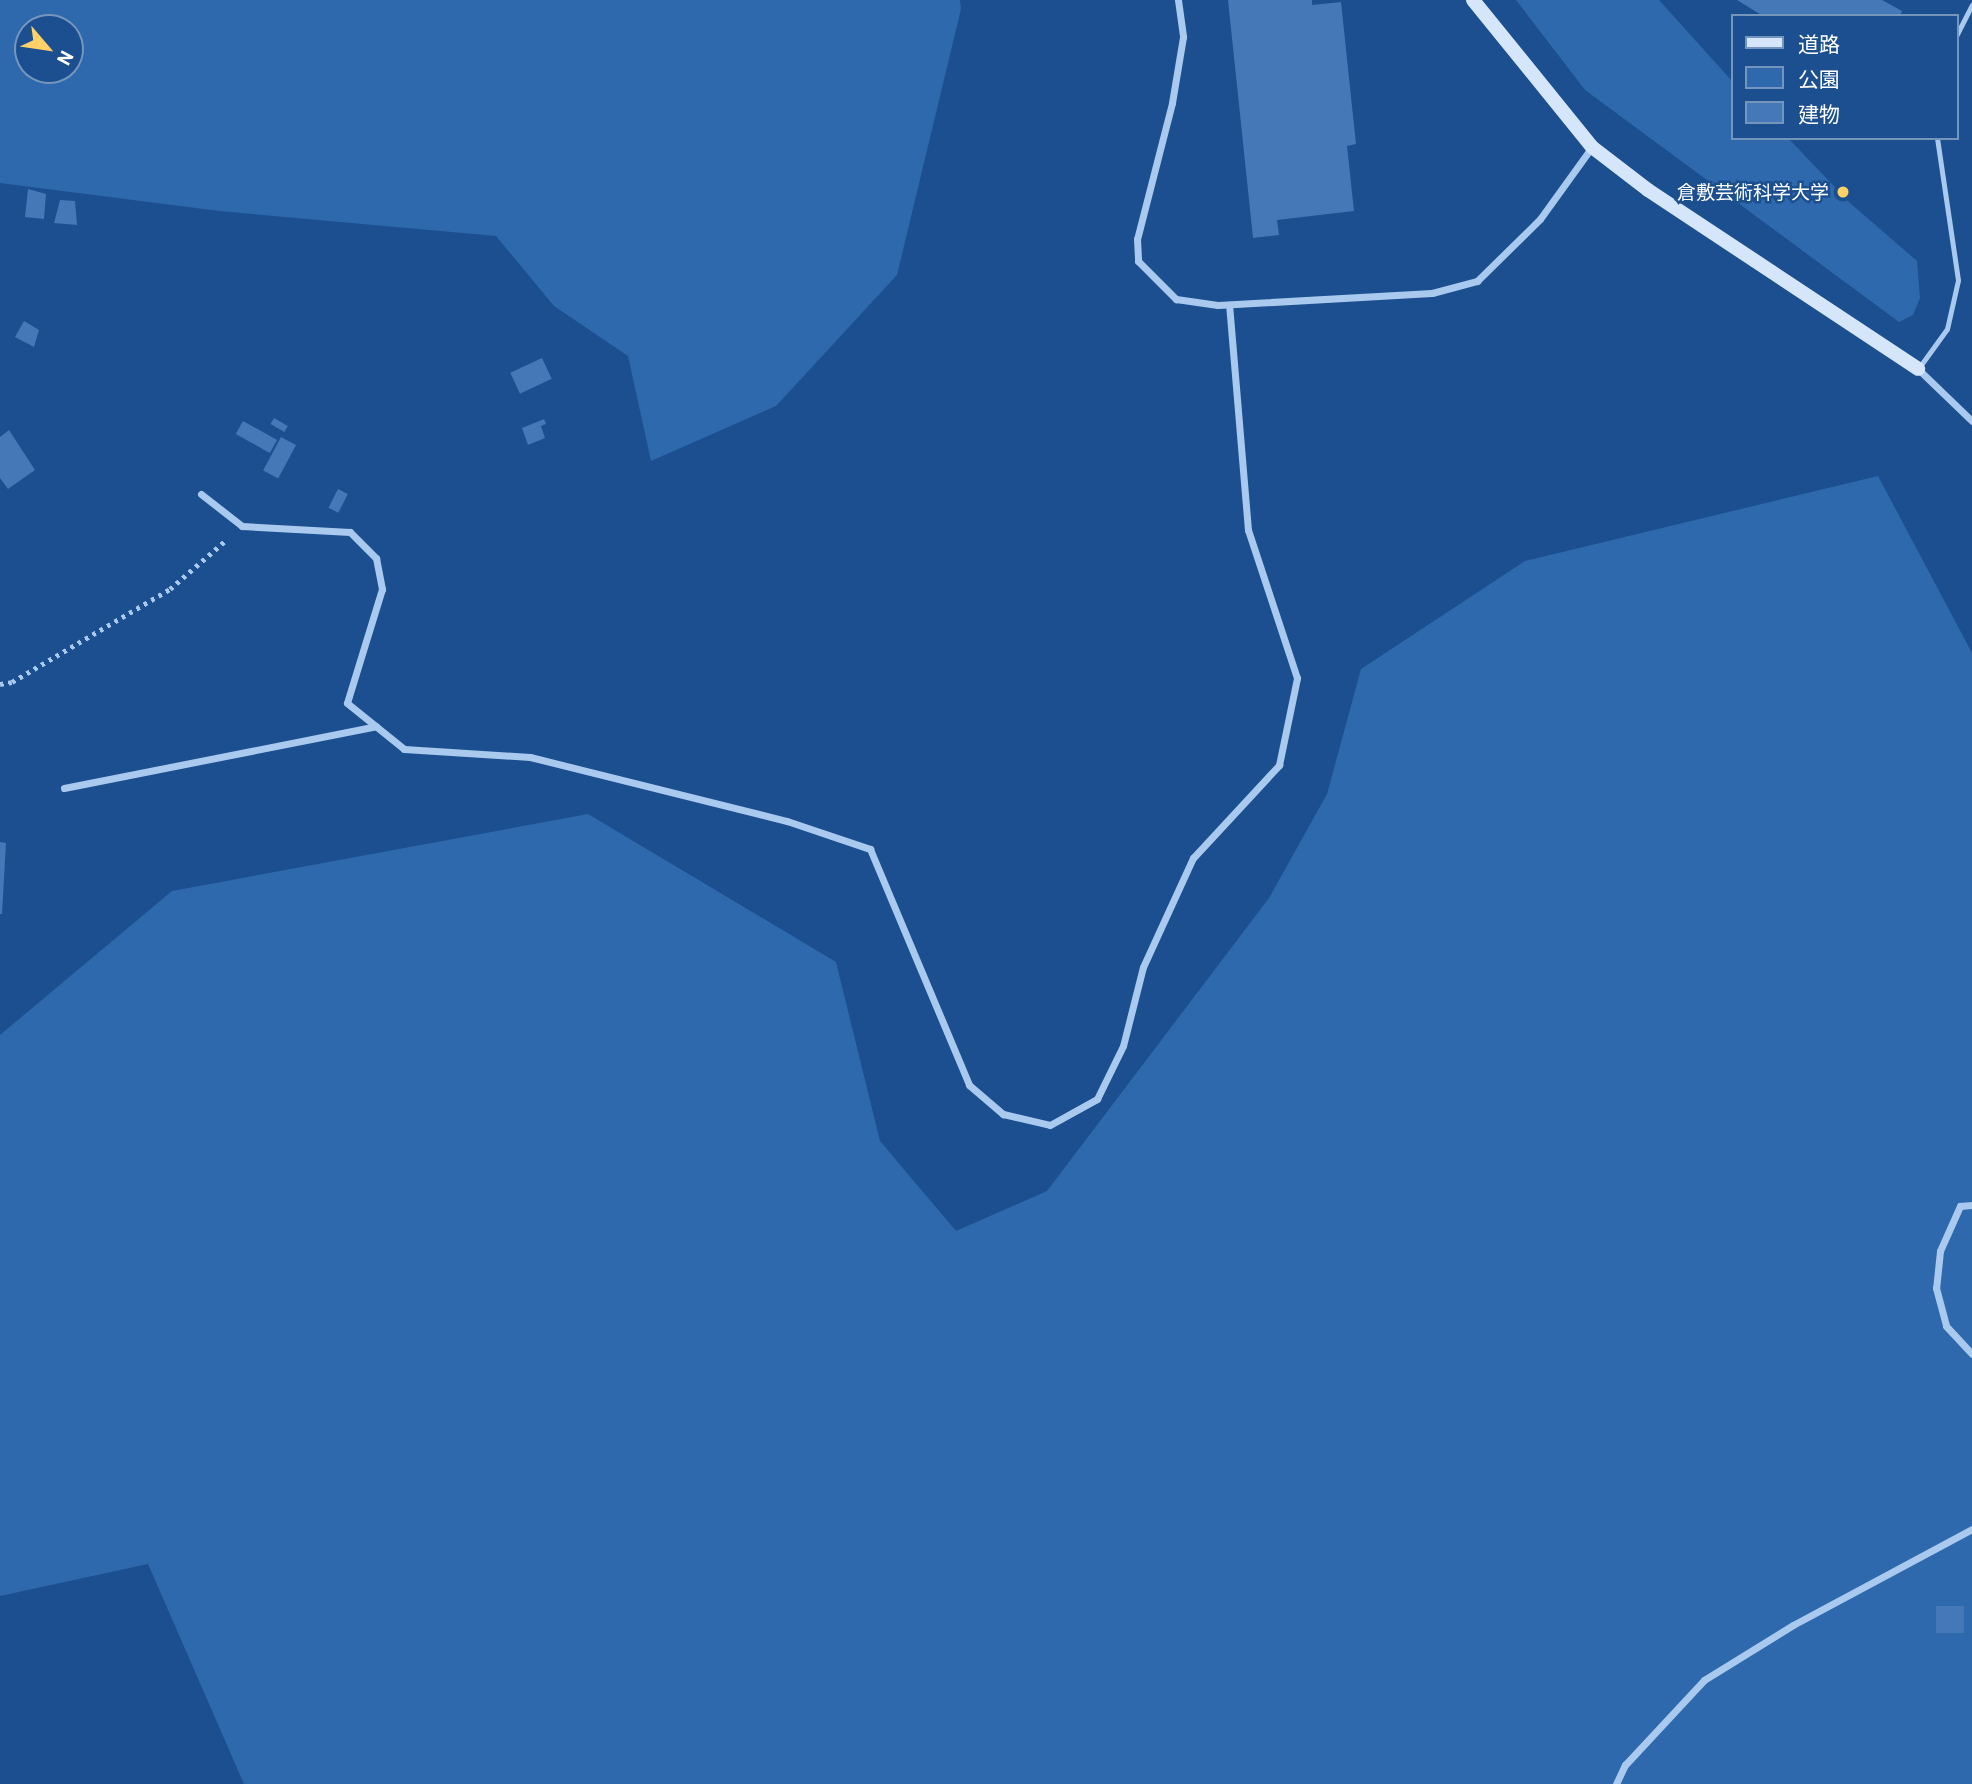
<!DOCTYPE html>
<html>
<head>
<meta charset="utf-8">
<style>
	body { margin:0 }
	#map { position:relative; width:1972px; height:1784px; overflow:hidden; background:#1b4f8f; font-family:Barlow,"Noto Sans JP",sans-serif }
	div>[style] { position:absolute }
	.green>* { inset:0; background:#2e69ad }
	.building>* { inset:0; background:#4478b7; transform-origin:0 0 }
	.path>* { height:4.5px; margin-top:-2.25px; transform-origin:0; background:repeating-linear-gradient(90deg,#a9c9ee 0 3.5px,transparent 0 8.5px) }
	.lane>* { height:5px; margin:-2.5px; padding:0 2.5px; transform-origin:2.5px; border-radius:2.5px; background:#a9c9ee }
	.street>* { height:7px; margin:-3.5px; padding:0 3.5px; transform-origin:3.5px; border-radius:3.5px; background:#a9c9ee }
	.secondary>* { height:14px; margin:-7px; padding:0 7px; transform-origin:7px; border-radius:7px; background:#d6e6fa }
	.dots>* { width:19px; height:19px; translate:-50% -50%; box-sizing:border-box; border:4px solid #1b4f8f; border-radius:50% }
	span { translate:-50% -50%; white-space:nowrap; text-align:center; line-height:1.15; -webkit-text-stroke:5px #1b4f8f; paint-order:stroke }
	.poi-label { font-size:19px; color:#fff }
	.right { translate:-100% -50%; text-align:right }
	.legend { position:absolute; left:1731px; top:14px; width:228px; height:126px; box-sizing:border-box; background:#1b4f8f; border:2px solid #7695bc; margin:0; padding:9px 12px; list-style:none; font-size:21px; color:#fff }
	.legend li { display:flex; align-items:center; gap:14px; height:35px }
	.legend b { width:35px; border:2px solid #7695bc }
	.north { position:absolute; left:14px; top:14px; width:70px; height:70px; box-sizing:border-box; background:#1b4f8f; border:2px solid #7695bc; border-radius:50%; rotate:119deg; font-size:19px; font-weight:700; line-height:28px; text-align:center; color:#fff }
	.north::after { content:''; display:block; margin:auto; width:24px; height:32px; background:#ffd166; clip-path:polygon(50% 0,100% 100%,50% 72%,0 100%) }
</style>
</head>
<body>
<div id="map">
	<div class="green">
		<div style="clip-path:polygon(evenodd,0 0,960px 0,961px 9px,897px 275px,776px 406px,651px 461px,628px 356px,554px 306px,496px 236px,219px 211px,0 183px,0 0,70px 28px,70px 70px,28px 70px,28px 28px,70px 28px)"></div>
		<div style="clip-path:polygon(1516px 0,1659px 0,1732px 81px,1732px 138px,1788px 138px,1850px 203px,1917px 261px,1920px 298px,1913px 315px,1899px 322px,1585px 90px)"></div>
		<div style="clip-path:polygon(1878px 476px,1972px 653px,1972px 1784px,244px 1784px,148px 1564px,0 1596px,0 1035px,172px 891px,588px 814px,836px 962px,880px 1141px,956px 1231px,1047px 1191px,1269px 898px,1327px 794px,1361px 669px,1525px 561px)"></div>
	</div>
	<div class="building">
		<div style="clip-path:polygon(1228px 0,1312px 0,1312px 5px,1341px 2px,1356px 144px,1347px 146px,1354px 211px,1277px 220px,1279px 235px,1253px 238px)"></div>
		<div style="clip-path:polygon(1737px 0,1882px 0,1902px 11px,1900px 16px,1763px 16px)"></div>
		<div style="clip-path:polygon(28px 189px,46px 194px,44px 219px,25px 217px)"></div>
		<div style="clip-path:polygon(60px 200px,75px 201px,77px 225px,54px 223px)"></div>
		<div style="clip-path:polygon(24px 321px,39px 330px,34px 347px,15px 337px)"></div>
		<div style="left:542px;top:358px;width:23px;height:35px;rotate:65deg"></div>
		<div style="left:274px;top:418px;width:16px;height:7px;rotate:30deg"></div>
		<div style="clip-path:polygon(544px 419px,546px 424px,541px 426px,545px 438px,528px 445px,522px 428px)"></div>
		<div style="left:243px;top:421px;width:39px;height:15px;rotate:29deg"></div>
		<div style="clip-path:polygon(9px 430px,35px 470px,8px 489px,0 478px,0 437px)"></div>
		<div style="left:281px;top:437px;width:17px;height:38px;rotate:28deg"></div>
		<div style="left:338px;top:489px;width:11px;height:21px;rotate:27deg"></div>
		<div style="clip-path:polygon(0 842px,6px 843px,2px 914px,0 914px)"></div>
		<div style="left:1964px;top:1606px;width:27px;height:28px;rotate:90deg"></div>
	</div>
	<div class="path">
		<div style="left:0;top:684px;width:12px;rotate:-9deg"></div>
		<div style="left:12px;top:682px;width:183px;rotate:-30.5deg"></div>
		<div style="left:170px;top:589px;width:73px;rotate:-41.1deg"></div>
	</div>
	<div class="lane">
		<div style="left:1956px;top:36px;width:35px;rotate:-63deg"></div>
		<div style="left:1918px;top:369px;width:49px;rotate:-54.1deg"></div>
		<div style="left:1947px;top:329px;width:50px;rotate:-77.3deg"></div>
		<div style="left:1958px;top:280px;width:144px;rotate:-98.4deg"></div>
	</div>
	<div class="street">
		<div style="left:1178px;top:0;width:37px;rotate:82deg"></div>
		<div style="left:1183px;top:37px;width:67px;rotate:99.5deg"></div>
		<div style="left:1172px;top:103px;width:140px;rotate:104.4deg"></div>
		<div style="left:1137px;top:239px;width:22px;rotate:87deg"></div>
		<div style="left:1138px;top:261px;width:54px;rotate:45deg"></div>
		<div style="left:1176px;top:299px;width:42px;rotate:8.1deg"></div>
		<div style="left:1218px;top:305px;width:214px;rotate:-3.2deg"></div>
		<div style="left:1432px;top:293px;width:47px;rotate:-14.9deg"></div>
		<div style="left:1477px;top:281px;width:88px;rotate:-44.5deg"></div>
		<div style="left:1540px;top:219px;width:89px;rotate:-54.2deg"></div>
		<div style="left:1918px;top:369px;width:75px;rotate:43.9deg"></div>
		<div style="left:201px;top:494px;width:52px;rotate:38deg"></div>
		<div style="left:242px;top:526px;width:108px;rotate:3.2deg"></div>
		<div style="left:350px;top:532px;width:37px;rotate:45deg"></div>
		<div style="left:376px;top:558px;width:32px;rotate:79deg"></div>
		<div style="left:382px;top:589px;width:119px;rotate:107.1deg"></div>
		<div style="left:347px;top:703px;width:73px;rotate:38.9deg"></div>
		<div style="left:404px;top:749px;width:126px;rotate:3.6deg"></div>
		<div style="left:530px;top:757px;width:265px;rotate:14deg"></div>
		<div style="left:787px;top:821px;width:88px;rotate:18.6deg"></div>
		<div style="left:870px;top:849px;width:256px;rotate:67.2deg"></div>
		<div style="left:969px;top:1085px;width:45px;rotate:40.5deg"></div>
		<div style="left:1003px;top:1114px;width:48px;rotate:13.2deg"></div>
		<div style="left:1050px;top:1125px;width:54px;rotate:-29deg"></div>
		<div style="left:1097px;top:1099px;width:59px;rotate:-63.9deg"></div>
		<div style="left:1123px;top:1046px;width:81px;rotate:-75.8deg"></div>
		<div style="left:1143px;top:967px;width:120px;rotate:-65.4deg"></div>
		<div style="left:1193px;top:858px;width:127px;rotate:-47.2deg"></div>
		<div style="left:1279px;top:765px;width:89px;rotate:-78.3deg"></div>
		<div style="left:1297px;top:678px;width:156px;rotate:-108.3deg"></div>
		<div style="left:1248px;top:530px;width:226px;rotate:-94.8deg"></div>
		<div style="left:64px;top:788px;width:318px;rotate:-11.2deg"></div>
		<div style="left:1972px;top:1205px;width:12px;rotate:175deg"></div>
		<div style="left:1960px;top:1206px;width:49px;rotate:114deg"></div>
		<div style="left:1940px;top:1251px;width:37px;rotate:96deg"></div>
		<div style="left:1936px;top:1288px;width:39px;rotate:75deg"></div>
		<div style="left:1946px;top:1326px;width:38px;rotate:47deg"></div>
		<div style="left:1616px;top:1784px;width:21px;rotate:-65deg"></div>
		<div style="left:1625px;top:1765px;width:116px;rotate:-47.1deg"></div>
		<div style="left:1704px;top:1680px;width:105px;rotate:-31.7deg"></div>
		<div style="left:1793px;top:1625px;width:203px;rotate:-28.2deg"></div>
	</div>
	<div class="secondary">
		<div style="left:1473px;top:0;width:189px;rotate:51deg"></div>
		<div style="left:1592px;top:147px;width:71px;rotate:37.5deg"></div>
		<div style="left:1648px;top:190px;width:324px;rotate:33.5deg"></div>
	</div>
	<div class="dots">
		<div style="left:1843px;top:192px;background:#ffd166"></div>
	</div>
	<div class="poi-label">
		<span class="right" style="left:1829px;top:192px">倉敷芸術科学大学</span>
	</div>
	<ul class="legend">
	<li><b style="height:9px;background:#d6e6fa"></b>道路</li>
	<li><b style="height:19px;background:#2e69ad"></b>公園</li>
	<li><b style="height:19px;background:#4478b7"></b>建物</li>
	</ul>
	<div class="north">N</div>
</div>
</body>
</html>
